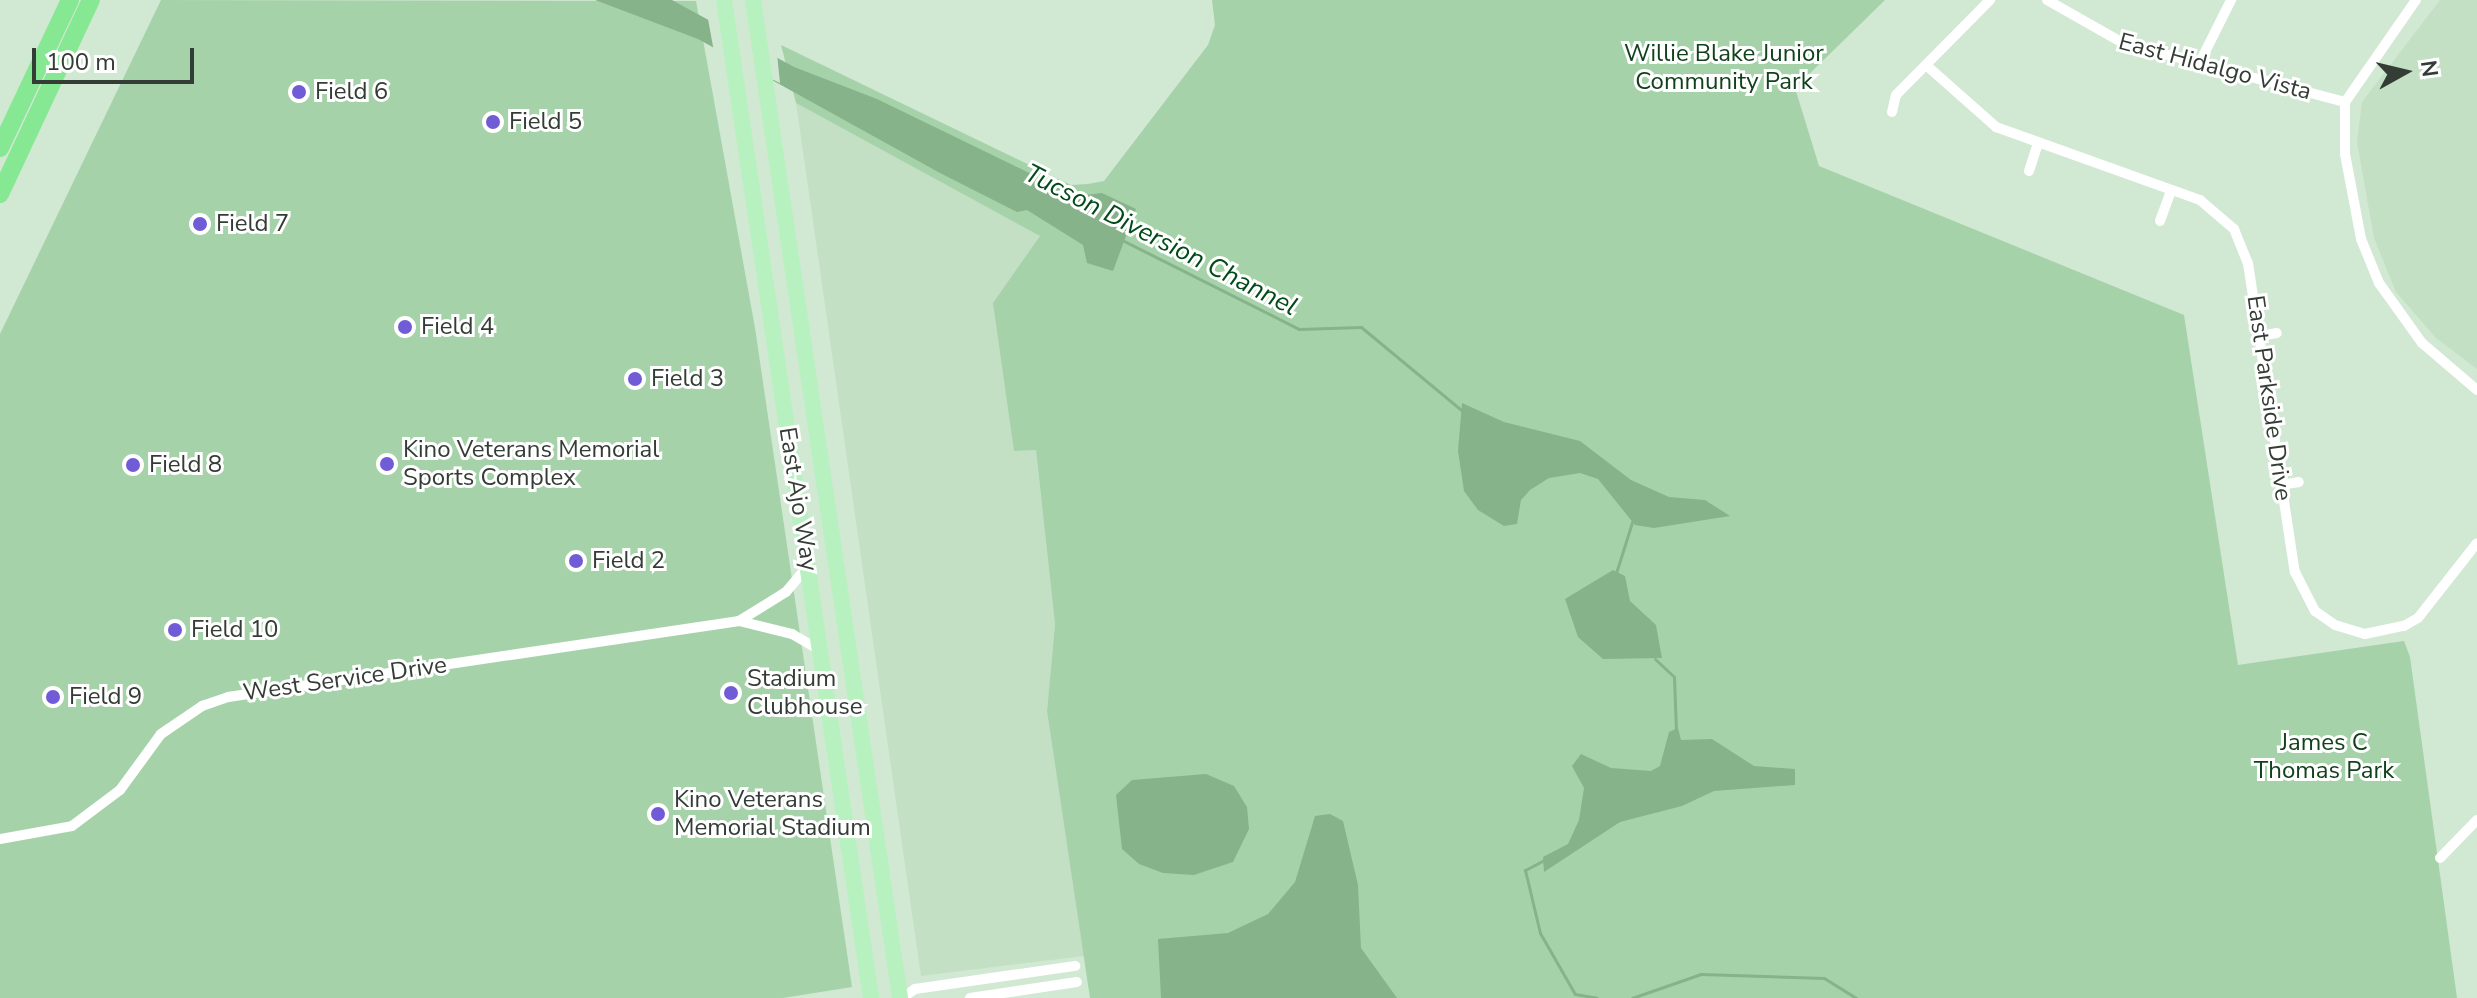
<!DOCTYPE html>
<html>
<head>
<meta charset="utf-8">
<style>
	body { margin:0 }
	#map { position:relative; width:2477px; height:998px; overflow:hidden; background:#d1e8d3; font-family:"Nunito Sans",sans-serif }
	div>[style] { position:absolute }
	.built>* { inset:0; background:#c3e0c5 }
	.green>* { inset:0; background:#a6d2aa }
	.water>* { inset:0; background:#86b38a }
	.pier>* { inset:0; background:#d1e8d3 }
	.stream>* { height:3px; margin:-1.5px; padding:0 1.5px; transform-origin:1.5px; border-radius:1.5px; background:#86b38a }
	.street>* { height:10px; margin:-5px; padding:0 5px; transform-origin:5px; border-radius:5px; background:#fff }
	.primary>* { height:16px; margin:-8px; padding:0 8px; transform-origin:8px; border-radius:8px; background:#b7f1bf }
	.highway>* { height:18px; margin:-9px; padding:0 9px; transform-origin:9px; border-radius:9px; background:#87e894 }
	.dots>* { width:22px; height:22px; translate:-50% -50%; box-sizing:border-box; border:4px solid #fff; border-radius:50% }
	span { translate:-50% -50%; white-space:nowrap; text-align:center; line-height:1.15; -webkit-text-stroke:6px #fff; paint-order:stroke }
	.park-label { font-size:24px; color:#11421b }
	.street-label { font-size:24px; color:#343d35 }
	.poi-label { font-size:24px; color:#343d35 }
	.left { translate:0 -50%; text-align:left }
	.water-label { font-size:26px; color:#014b17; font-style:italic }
	.north { position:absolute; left:2365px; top:32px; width:80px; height:80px; -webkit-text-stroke:6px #fff; paint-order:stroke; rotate:82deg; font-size:22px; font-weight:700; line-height:32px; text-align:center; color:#343d35 }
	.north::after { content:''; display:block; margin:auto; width:28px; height:36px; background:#343d35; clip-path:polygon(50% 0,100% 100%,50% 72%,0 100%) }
	.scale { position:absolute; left:32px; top:48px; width:162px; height:36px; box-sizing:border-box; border:4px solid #343d35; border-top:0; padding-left:10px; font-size:24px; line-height:28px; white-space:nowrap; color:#343d35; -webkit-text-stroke:6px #fff; paint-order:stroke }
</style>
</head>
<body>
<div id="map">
	<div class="built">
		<div style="clip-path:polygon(2440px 0,2477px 0,2477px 369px,2436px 338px,2396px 292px,2374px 238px,2357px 142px,2362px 102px)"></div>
		<div style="clip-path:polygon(796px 103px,1041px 236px,1014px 451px,1036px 450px,1055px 624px,1047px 711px,1084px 956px,921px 976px)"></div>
	</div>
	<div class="green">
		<div style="clip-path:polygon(161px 0,696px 1px,755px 328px,852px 987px,783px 998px,0 998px,0 334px)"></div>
		<div style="clip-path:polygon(1212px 0,1885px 0,1795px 88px,1819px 166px,2184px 315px,2238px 665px,2404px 641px,2410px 657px,2457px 998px,1090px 998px,1047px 711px,1055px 624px,1036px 450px,1014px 451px,993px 303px,1040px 236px,796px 103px,781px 45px,1071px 185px,1088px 184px,1104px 181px,1208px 45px,1215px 25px)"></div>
	</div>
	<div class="water">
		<div style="clip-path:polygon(595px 0,672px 0,794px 67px,877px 99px,1077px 196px,1102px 193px,1136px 209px,1113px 271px,1087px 263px,1083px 245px,1027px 210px,1017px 212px,940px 173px,698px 39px)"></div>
		<div style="clip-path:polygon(1462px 403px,1504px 422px,1580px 441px,1631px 480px,1669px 497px,1705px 500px,1730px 516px,1654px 528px,1635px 525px,1598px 479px,1580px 473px,1549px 478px,1530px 490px,1521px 500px,1517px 524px,1504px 526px,1478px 510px,1464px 491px,1458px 451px)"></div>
		<div style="clip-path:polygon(1613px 570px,1625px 576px,1630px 601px,1656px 625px,1662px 658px,1603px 659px,1578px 637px,1565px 599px)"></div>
		<div style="clip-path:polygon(1678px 728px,1681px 740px,1712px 739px,1754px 766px,1795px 769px,1795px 785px,1714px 791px,1682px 806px,1620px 822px,1544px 872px,1543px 857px,1568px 844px,1579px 820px,1584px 788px,1572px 766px,1581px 754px,1611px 768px,1651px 771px,1660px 766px,1669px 732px)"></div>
		<div style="clip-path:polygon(1206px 774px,1234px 786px,1247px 807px,1249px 829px,1233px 862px,1194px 875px,1163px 873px,1139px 864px,1122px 849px,1116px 795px,1132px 780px)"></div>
		<div style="clip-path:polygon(1330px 814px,1343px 821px,1358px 885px,1361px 948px,1397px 998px,1161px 998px,1158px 939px,1228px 933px,1268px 914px,1295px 882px,1315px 816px)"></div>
	</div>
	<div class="pier">
		<div style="clip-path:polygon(708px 19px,777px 54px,780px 83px,714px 52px)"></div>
	</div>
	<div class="stream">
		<div style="left:1124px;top:241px;width:196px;rotate:26.7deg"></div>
		<div style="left:1299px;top:329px;width:62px;rotate:-1.8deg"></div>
		<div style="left:1361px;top:327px;width:135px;rotate:39.6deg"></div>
		<div style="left:1616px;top:573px;width:57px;rotate:-72.5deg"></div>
		<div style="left:1655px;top:659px;width:26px;rotate:43deg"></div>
		<div style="left:1674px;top:677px;width:55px;rotate:87.9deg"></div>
		<div style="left:1546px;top:859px;width:24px;rotate:152deg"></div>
		<div style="left:1525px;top:870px;width:65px;rotate:76.6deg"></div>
		<div style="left:1540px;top:933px;width:70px;rotate:60.2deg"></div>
		<div style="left:1575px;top:994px;width:22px;rotate:10deg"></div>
		<div style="left:1632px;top:998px;width:73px;rotate:-19.2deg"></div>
		<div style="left:1701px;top:974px;width:123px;rotate:1.9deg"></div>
		<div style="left:1824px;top:978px;width:38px;rotate:32deg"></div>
	</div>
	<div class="street">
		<div style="left:2047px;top:0;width:87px;rotate:29.5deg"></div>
		<div style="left:2123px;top:43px;width:230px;rotate:14.9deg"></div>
		<div style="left:2416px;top:0;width:124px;rotate:124.8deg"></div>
		<div style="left:2345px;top:102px;width:52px;rotate:90deg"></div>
		<div style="left:2345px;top:154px;width:86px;rotate:79.3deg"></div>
		<div style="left:2361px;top:239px;width:48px;rotate:67.8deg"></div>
		<div style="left:2379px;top:283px;width:74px;rotate:54.4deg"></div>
		<div style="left:2422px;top:343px;width:72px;rotate:40.5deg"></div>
		<div style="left:2199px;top:64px;width:72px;rotate:-63.4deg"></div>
		<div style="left:1926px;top:65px;width:94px;rotate:41.5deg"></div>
		<div style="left:1996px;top:127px;width:217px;rotate:19.7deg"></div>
		<div style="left:2200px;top:200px;width:45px;rotate:40.5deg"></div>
		<div style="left:2234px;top:229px;width:37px;rotate:68deg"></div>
		<div style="left:2248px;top:263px;width:313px;rotate:81.4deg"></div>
		<div style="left:2295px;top:572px;width:44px;rotate:62.9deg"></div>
		<div style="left:2315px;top:611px;width:24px;rotate:35deg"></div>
		<div style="left:2335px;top:625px;width:31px;rotate:17deg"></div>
		<div style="left:2365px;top:634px;width:40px;rotate:-12deg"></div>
		<div style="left:2404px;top:626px;width:16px;rotate:-30deg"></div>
		<div style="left:2418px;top:618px;width:95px;rotate:-51.8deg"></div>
		<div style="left:1892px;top:112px;width:17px;rotate:-77deg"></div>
		<div style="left:1896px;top:95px;width:134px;rotate:-45.3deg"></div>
		<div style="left:2029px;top:171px;width:29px;rotate:-72deg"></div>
		<div style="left:2160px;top:221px;width:33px;rotate:-70deg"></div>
		<div style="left:2260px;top:336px;width:17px;rotate:-10deg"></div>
		<div style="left:2282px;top:485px;width:17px;rotate:-10deg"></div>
		<div style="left:739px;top:621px;width:55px;rotate:13.8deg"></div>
		<div style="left:792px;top:634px;width:32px;rotate:30deg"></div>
		<div style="left:0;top:839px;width:73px;rotate:-10.2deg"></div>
		<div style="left:72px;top:826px;width:60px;rotate:-36.9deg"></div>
		<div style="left:120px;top:790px;width:69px;rotate:-53.8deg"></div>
		<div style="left:161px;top:734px;width:50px;rotate:-34.3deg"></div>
		<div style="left:202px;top:706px;width:28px;rotate:-19deg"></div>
		<div style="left:228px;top:697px;width:517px;rotate:-8.46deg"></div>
		<div style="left:739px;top:621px;width:55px;rotate:-31.7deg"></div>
		<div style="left:786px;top:592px;width:34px;rotate:-50deg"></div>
		<div style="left:2440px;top:858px;width:53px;rotate:-45.8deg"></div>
		<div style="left:902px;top:998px;width:16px;rotate:-35deg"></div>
		<div style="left:915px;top:989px;width:162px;rotate:-8.2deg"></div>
		<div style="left:970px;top:998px;width:108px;rotate:-8.5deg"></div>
	</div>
	<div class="primary">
		<div style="left:724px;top:0;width:1009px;rotate:81.62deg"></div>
		<div style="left:753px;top:0;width:1009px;rotate:81.62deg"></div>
	</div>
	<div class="highway">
		<div style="left:0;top:148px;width:164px;rotate:-64.7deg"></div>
		<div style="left:0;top:194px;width:214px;rotate:-64.9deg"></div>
	</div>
	<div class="dots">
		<div style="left:299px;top:92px;background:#705cd6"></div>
		<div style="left:493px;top:122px;background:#705cd6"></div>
		<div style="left:200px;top:224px;background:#705cd6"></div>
		<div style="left:405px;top:327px;background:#705cd6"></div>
		<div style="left:635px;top:379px;background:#705cd6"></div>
		<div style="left:387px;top:464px;background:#705cd6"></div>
		<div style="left:133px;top:465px;background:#705cd6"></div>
		<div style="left:576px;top:561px;background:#705cd6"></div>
		<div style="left:175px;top:630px;background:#705cd6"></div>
		<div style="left:731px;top:693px;background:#705cd6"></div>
		<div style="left:53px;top:697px;background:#705cd6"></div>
		<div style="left:658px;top:814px;background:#705cd6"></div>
	</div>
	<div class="park-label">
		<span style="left:1724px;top:68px">Willie Blake Junior<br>Community Park</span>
		<span style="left:2324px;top:757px">James C<br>Thomas Park</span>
	</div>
	<div class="street-label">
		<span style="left:2215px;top:67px;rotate:15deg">East Hidalgo Vista</span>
		<span style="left:2269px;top:398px;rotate:82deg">East Parkside Drive</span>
		<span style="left:798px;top:499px;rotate:81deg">East Ajo Way</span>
		<span style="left:345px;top:679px;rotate:-8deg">West Service Drive</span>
	</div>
	<div class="poi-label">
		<span class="left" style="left:315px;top:92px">Field 6</span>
		<span class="left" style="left:509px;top:122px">Field 5</span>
		<span class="left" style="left:216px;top:224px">Field 7</span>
		<span class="left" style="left:421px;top:327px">Field 4</span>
		<span class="left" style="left:651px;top:379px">Field 3</span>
		<span class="left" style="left:403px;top:464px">Kino Veterans Memorial<br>Sports Complex</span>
		<span class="left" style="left:149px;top:465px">Field 8</span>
		<span class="left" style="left:592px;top:561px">Field 2</span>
		<span class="left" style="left:191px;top:630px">Field 10</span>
		<span class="left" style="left:747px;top:693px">Stadium<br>Clubhouse</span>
		<span class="left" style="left:69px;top:697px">Field 9</span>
		<span class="left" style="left:674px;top:814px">Kino Veterans<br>Memorial Stadium</span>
	</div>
	<div class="water-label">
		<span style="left:1161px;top:240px;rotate:27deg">Tucson Diversion Channel</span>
	</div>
	<div class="north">N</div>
	<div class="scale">100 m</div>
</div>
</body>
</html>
